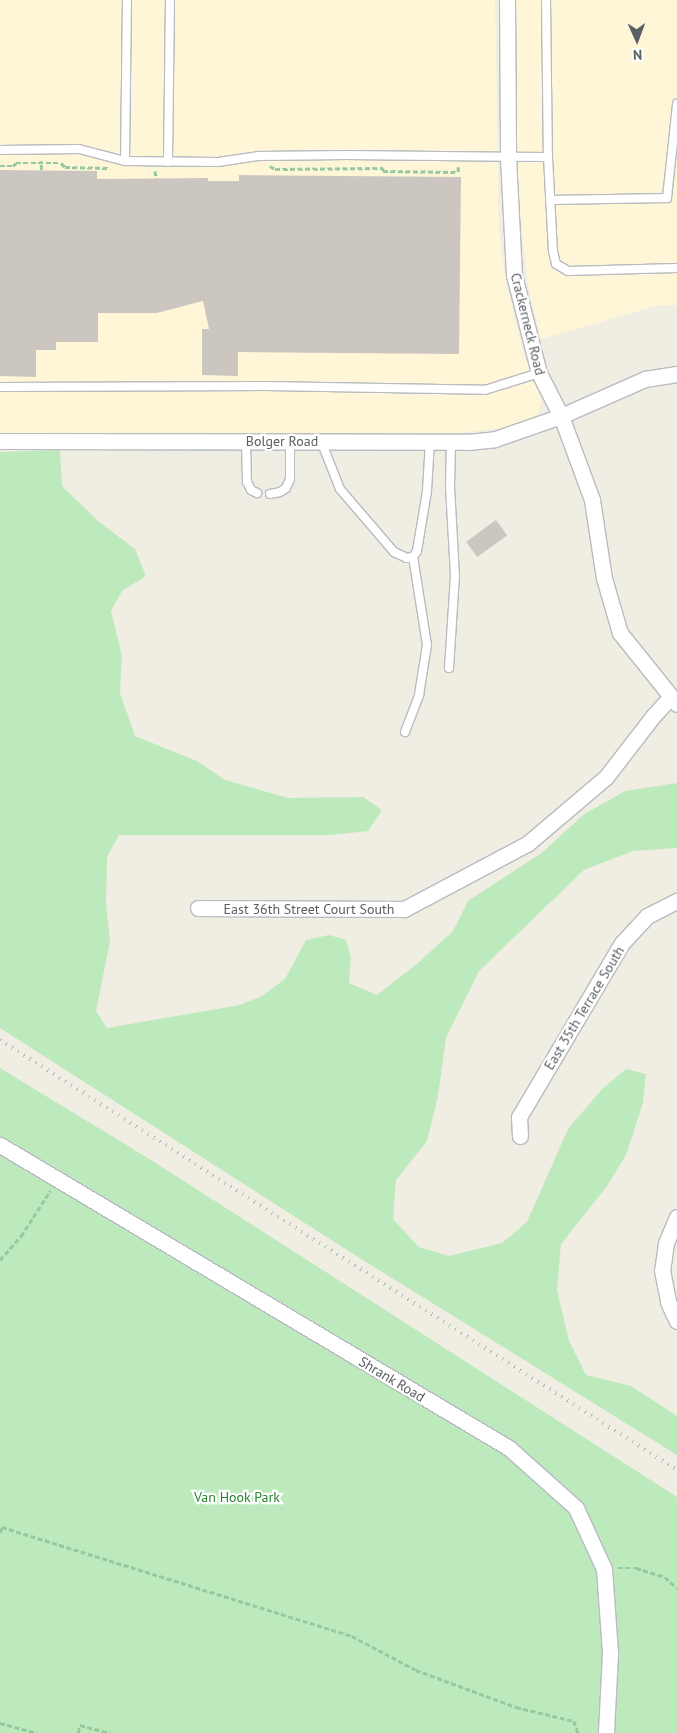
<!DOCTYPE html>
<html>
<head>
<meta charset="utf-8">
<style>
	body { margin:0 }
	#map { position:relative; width:677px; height:1733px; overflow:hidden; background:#f0ede3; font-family:"PT Sans",sans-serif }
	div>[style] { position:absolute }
	.commercial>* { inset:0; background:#fff6d8 }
	.green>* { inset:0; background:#bdeabd }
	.building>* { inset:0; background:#cbc7c0; transform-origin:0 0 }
	.path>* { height:2.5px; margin-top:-1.25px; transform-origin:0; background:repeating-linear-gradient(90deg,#94c9a2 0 5px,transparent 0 7.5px) }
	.roads { filter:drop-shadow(1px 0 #b8bbc1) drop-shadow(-1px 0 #b8bbc1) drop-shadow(0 1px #b8bbc1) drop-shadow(0 -1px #b8bbc1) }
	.lane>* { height:8px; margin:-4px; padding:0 4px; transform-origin:4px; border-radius:4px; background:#fff }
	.street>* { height:15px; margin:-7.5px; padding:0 7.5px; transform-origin:7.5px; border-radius:7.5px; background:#fff }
	.rail>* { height:4px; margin-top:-2px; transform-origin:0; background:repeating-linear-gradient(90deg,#b5b6b6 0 1px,transparent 0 7px) }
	span { translate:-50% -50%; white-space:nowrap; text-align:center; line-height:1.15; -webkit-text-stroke:4.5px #fff; paint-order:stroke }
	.street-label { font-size:14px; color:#5b6065 }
	.park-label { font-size:14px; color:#2b8430 }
	.north { position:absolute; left:612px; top:15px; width:50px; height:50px; -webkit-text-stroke:4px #fff; paint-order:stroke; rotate:178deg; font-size:14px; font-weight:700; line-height:20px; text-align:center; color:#5b6065 }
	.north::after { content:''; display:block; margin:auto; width:18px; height:22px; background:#5b6065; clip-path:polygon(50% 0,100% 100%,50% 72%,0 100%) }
</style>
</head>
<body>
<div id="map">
	<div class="commercial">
		<div style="clip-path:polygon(0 0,495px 0,499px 228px,507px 287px,524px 355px,542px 400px,539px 412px,527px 422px,503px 428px,448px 434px,0 433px)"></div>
		<div style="clip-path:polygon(515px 0,677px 0,677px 305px,656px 306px,541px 339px,528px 287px,516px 176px)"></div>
	</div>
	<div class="green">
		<div style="clip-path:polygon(60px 450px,62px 486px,99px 522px,135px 549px,146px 576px,122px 591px,111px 611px,122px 656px,120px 693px,135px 736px,197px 761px,225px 780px,288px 798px,363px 797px,382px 810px,368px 831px,331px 835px,119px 835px,107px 857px,106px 903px,110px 941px,96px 1011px,107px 1028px,240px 1005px,262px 996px,285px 979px,306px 940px,329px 935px,346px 940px,351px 957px,349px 983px,377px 995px,418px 963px,453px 931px,468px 901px,543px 852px,583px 815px,625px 791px,677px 783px,677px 848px,633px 851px,584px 870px,479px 971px,446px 1038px,438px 1096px,427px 1141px,396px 1180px,393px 1219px,419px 1247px,449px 1256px,502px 1243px,527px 1222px,568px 1129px,602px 1089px,626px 1069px,646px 1074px,643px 1103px,626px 1155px,607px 1186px,561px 1244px,557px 1290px,569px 1341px,586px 1375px,631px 1386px,677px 1416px,677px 1455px,350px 1252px,0 1028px,0 452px)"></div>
		<div style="clip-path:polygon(0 1068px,151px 1160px,677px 1497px,677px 1733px,0 1733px)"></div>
	</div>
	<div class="building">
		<div style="clip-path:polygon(0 170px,97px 171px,97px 179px,208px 178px,208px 181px,239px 181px,239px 175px,461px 177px,459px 354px,238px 352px,238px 376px,202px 375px,202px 329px,209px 329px,203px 301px,157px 313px,98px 313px,98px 342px,56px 342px,56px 350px,36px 350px,36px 377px,0 376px)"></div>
		<div style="left:496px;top:520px;width:19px;height:37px;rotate:54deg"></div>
	</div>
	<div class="path">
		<div style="left:0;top:166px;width:13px"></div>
		<div style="left:13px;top:166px;width:4px;rotate:-45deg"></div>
		<div style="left:16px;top:163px;width:45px"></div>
		<div style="left:61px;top:163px;width:6px;rotate:45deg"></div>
		<div style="left:65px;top:167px;width:43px;rotate:1.3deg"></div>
		<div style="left:270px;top:166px;width:6px;rotate:31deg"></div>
		<div style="left:275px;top:169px;width:108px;rotate:-0.5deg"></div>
		<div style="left:383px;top:168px;width:3px;rotate:90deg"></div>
		<div style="left:383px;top:171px;width:75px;rotate:0.8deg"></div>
		<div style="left:458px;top:172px;width:5px;rotate:-90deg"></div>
		<div style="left:41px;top:170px;width:9px;rotate:-90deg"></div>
		<div style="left:155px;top:171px;width:8px;rotate:76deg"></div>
		<div style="left:0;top:1260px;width:32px;rotate:-49deg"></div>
		<div style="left:21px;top:1236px;width:54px;rotate:-57.2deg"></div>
		<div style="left:0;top:1533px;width:6px;rotate:-72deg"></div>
		<div style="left:2px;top:1527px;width:367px;rotate:17.3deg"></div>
		<div style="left:352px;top:1636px;width:72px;rotate:28deg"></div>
		<div style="left:416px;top:1670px;width:107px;rotate:20.3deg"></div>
		<div style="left:516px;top:1707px;width:60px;rotate:13.6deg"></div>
		<div style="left:574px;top:1721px;width:13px;rotate:72deg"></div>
		<div style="left:618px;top:1568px;width:18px"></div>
		<div style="left:636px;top:1568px;width:30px;rotate:17deg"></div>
		<div style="left:665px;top:1577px;width:16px;rotate:43deg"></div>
		<div style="left:0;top:1723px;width:38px;rotate:15deg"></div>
		<div style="left:78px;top:1733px;width:8px;rotate:-76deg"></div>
		<div style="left:80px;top:1725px;width:31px;rotate:15deg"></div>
	</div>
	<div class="roads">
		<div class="lane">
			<div style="left:546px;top:0;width:157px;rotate:89.3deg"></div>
			<div style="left:0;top:150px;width:79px;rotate:-0.7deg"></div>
			<div style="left:79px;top:149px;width:48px;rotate:14.6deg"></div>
			<div style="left:125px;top:161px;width:93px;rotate:0.6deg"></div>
			<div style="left:218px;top:162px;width:40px;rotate:-8.5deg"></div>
			<div style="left:258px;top:156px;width:89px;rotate:-0.6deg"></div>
			<div style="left:347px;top:155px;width:201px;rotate:0.6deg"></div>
			<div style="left:548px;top:157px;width:94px;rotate:87deg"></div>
			<div style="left:553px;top:251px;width:13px;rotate:77deg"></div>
			<div style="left:556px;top:264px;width:14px;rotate:30deg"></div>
			<div style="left:568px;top:271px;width:109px;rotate:-1.6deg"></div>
			<div style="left:125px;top:161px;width:161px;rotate:-89.3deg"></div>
			<div style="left:168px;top:162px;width:162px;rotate:-89.3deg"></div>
			<div style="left:550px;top:200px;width:117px;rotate:-1deg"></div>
			<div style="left:667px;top:198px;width:95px;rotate:-83.9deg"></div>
			<div style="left:0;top:387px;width:266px;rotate:-0.2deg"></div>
			<div style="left:266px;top:386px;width:219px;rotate:1deg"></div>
			<div style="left:485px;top:390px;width:57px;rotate:-17.5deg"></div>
			<div style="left:246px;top:441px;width:41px;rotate:88.6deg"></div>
			<div style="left:247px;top:482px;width:9px;rotate:63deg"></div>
			<div style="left:251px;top:490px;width:7px;rotate:27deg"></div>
			<div style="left:321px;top:441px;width:52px;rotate:68.4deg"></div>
			<div style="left:340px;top:489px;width:83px;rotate:49.4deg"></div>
			<div style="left:394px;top:552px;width:14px;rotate:25deg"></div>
			<div style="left:407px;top:558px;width:6px;rotate:-9deg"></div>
			<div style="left:413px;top:557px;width:7px;rotate:-56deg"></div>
			<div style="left:417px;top:551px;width:61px;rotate:-80.5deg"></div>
			<div style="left:427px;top:491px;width:50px;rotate:-86.6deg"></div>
			<div style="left:270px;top:494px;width:10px;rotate:-11deg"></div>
			<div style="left:280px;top:492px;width:7px;rotate:-34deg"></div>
			<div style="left:286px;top:488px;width:10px;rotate:-66deg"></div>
			<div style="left:290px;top:479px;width:38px;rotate:-90deg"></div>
			<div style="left:449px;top:668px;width:92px;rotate:-86.3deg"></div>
			<div style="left:455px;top:576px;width:90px;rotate:-93.2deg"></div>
			<div style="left:450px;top:486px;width:44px;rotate:-88.7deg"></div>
			<div style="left:405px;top:732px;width:40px;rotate:-69deg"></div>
			<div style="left:419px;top:695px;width:51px;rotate:-80.9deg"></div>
			<div style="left:427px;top:645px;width:89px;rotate:-99deg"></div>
		</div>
		<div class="street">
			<div style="left:507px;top:0;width:157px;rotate:89.6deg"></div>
			<div style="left:508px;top:157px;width:118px;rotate:87.1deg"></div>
			<div style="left:514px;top:275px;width:101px;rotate:75.7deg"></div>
			<div style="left:539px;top:373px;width:48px;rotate:62.9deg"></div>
			<div style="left:561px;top:416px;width:90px;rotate:69.7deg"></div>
			<div style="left:592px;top:500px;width:79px;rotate:81.3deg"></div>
			<div style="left:604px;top:578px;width:57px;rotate:73.8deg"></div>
			<div style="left:620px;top:633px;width:91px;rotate:51.2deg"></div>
			<div style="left:0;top:441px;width:468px;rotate:0.1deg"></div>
			<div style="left:468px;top:442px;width:27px;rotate:-6deg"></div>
			<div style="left:495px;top:439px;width:70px;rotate:-19.2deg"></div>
			<div style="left:561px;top:416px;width:92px;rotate:-23.8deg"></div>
			<div style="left:645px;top:379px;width:32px;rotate:-9deg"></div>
			<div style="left:198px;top:908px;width:206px;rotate:0.3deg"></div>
			<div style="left:404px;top:909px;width:139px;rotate:-27.9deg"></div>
			<div style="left:527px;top:844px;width:104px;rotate:-40.3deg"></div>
			<div style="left:606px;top:777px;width:78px;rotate:-52.3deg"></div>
			<div style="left:654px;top:715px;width:23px;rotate:-47deg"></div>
			<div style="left:520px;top:1136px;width:19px;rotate:-93deg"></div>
			<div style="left:519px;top:1117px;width:202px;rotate:-59.4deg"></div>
			<div style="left:622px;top:943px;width:37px;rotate:-47deg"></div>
			<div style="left:647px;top:916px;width:34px;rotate:-27deg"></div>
			<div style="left:0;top:1145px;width:592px;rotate:30.76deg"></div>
			<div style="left:509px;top:1448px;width:90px;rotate:41.8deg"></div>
			<div style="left:576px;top:1508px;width:67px;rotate:65.3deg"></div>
			<div style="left:604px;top:1569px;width:84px;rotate:85.9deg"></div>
			<div style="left:610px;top:1653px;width:80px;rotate:92.9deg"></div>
			<div style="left:677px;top:1217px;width:28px;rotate:113deg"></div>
			<div style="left:666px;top:1243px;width:27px;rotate:98deg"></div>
			<div style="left:662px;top:1270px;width:33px;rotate:79deg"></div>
			<div style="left:668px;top:1302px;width:21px;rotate:65deg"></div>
		</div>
	</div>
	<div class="rail">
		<div style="left:0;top:1040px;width:802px;rotate:32.42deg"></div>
	</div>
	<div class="street-label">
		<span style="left:528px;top:324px;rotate:76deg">Crackerneck Road</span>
		<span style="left:282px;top:441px">Bolger Road</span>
		<span style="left:309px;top:909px">East 36th Street Court South</span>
		<span style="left:584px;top:1008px;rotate:-59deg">East 35th Terrace South</span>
		<span style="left:392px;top:1379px;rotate:31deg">Shrank Road</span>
	</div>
	<div class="park-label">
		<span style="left:237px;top:1497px">Van Hook Park</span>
	</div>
	<div class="north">N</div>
</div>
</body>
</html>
